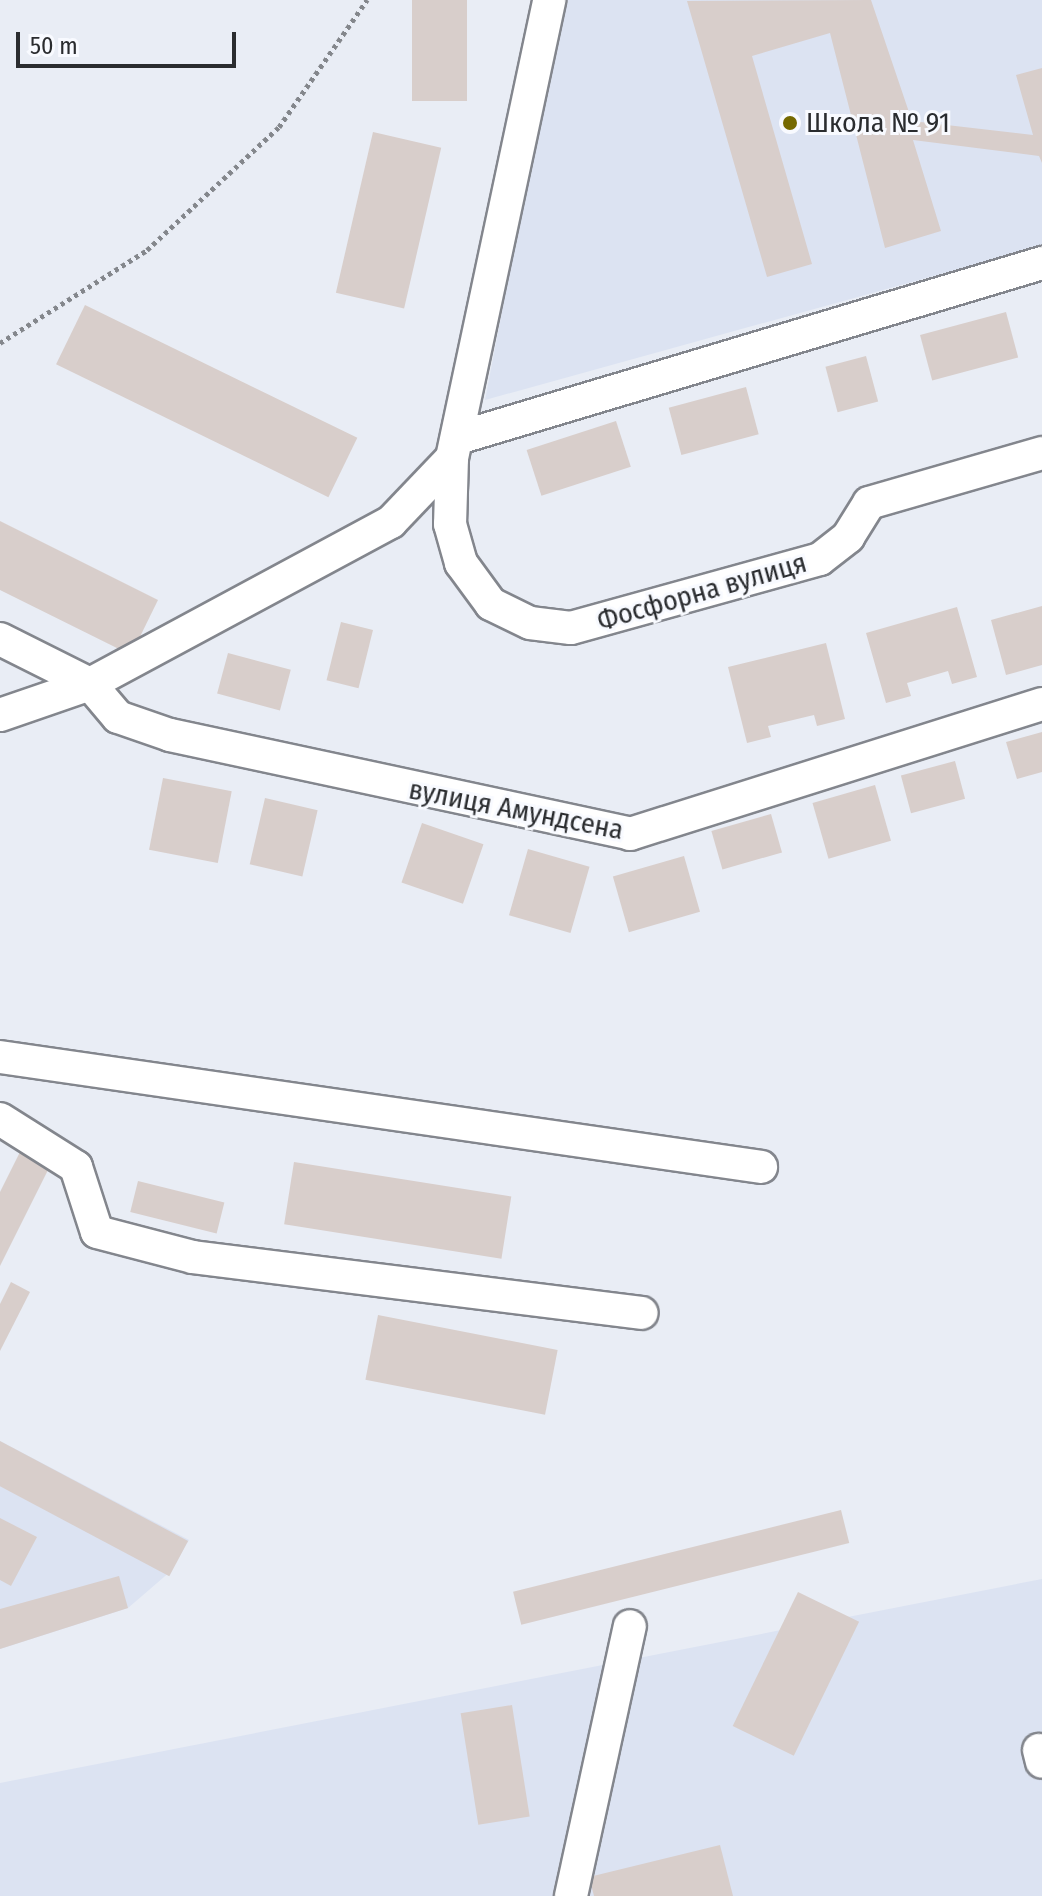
<!DOCTYPE html>
<html>
<head>
<meta charset="utf-8">
<style>
	body { margin:0 }
	#map { position:relative; width:1042px; height:1896px; overflow:hidden; background:#e9edf5; font-family:"Fira Sans Condensed",sans-serif }
	div>[style] { position:absolute }
	.built>* { inset:0; background:#dce3f2 }
	.building>* { inset:0; background:#d8cecb; transform-origin:0 0 }
	.path>* { height:5px; margin-top:-2.5px; transform-origin:0; background:repeating-linear-gradient(90deg,#84878c 0 4px,transparent 0 8px) }
	.roads { filter:drop-shadow(2px 0 #83868d) drop-shadow(-2px 0 #83868d) drop-shadow(0 2px #83868d) drop-shadow(0 -2px #83868d) }
	.minor>* { height:32px; margin:-16px; padding:0 16px; transform-origin:16px; border-radius:16px; background:#fff }
	.dots>* { width:22px; height:22px; translate:-50% -50%; box-sizing:border-box; border:4px solid #f8faff; border-radius:50% }
	span { translate:-50% -50%; white-space:nowrap; text-align:center; line-height:1.15; -webkit-text-stroke:6px #f8faff; paint-order:stroke }
	.poi-label { font-size:28px; color:#2a2c2f }
	.left { translate:0 -50%; text-align:left }
	.street-label { font-size:28px; color:#2a2c2f }
	.scale { position:absolute; left:16px; top:32px; width:220px; height:36px; box-sizing:border-box; border:4px solid #2a2c2f; border-top:0; padding-left:10px; font-size:24px; line-height:28px; white-space:nowrap; color:#2a2c2f; -webkit-text-stroke:6px #f8faff; paint-order:stroke }
</style>
</head>
<body>
<div id="map">
	<div class="built">
		<div style="clip-path:polygon(562px 0,1042px 0,1042px 246px,485px 400px)"></div>
		<div style="clip-path:polygon(0 1441px,189px 1540px,171px 1571px,128px 1608px,0 1649px)"></div>
		<div style="clip-path:polygon(1042px 1579px,1042px 1896px,0 1896px,0 1783px)"></div>
	</div>
	<div class="building">
		<div style="left:412px;top:0;width:55px;height:101px"></div>
		<div style="clip-path:polygon(871px 0,912px 121px,1033px 135px,1016px 75px,1042px 68px,1042px 163px,1039px 156px,913px 140px,941px 231px,885px 248px,830px 33px,752px 56px,812px 264px,767px 277px,687px 1px)"></div>
		<div style="left:373px;top:132px;width:70px;height:165px;rotate:13deg"></div>
		<div style="left:85px;top:305px;width:303px;height:66px;rotate:26deg"></div>
		<div style="left:1006px;top:312px;width:47px;height:89px;rotate:75deg"></div>
		<div style="left:866px;top:356px;width:47px;height:42px;rotate:75deg"></div>
		<div style="left:746px;top:387px;width:49px;height:80px;rotate:75deg"></div>
		<div style="left:616px;top:421px;width:48px;height:94px;rotate:72deg"></div>
		<div style="clip-path:polygon(0 521px,158px 600px,131px 655px,0 590px)"></div>
		<div style="clip-path:polygon(1042px 606px,1042px 665px,1006px 675px,991px 620px)"></div>
		<div style="clip-path:polygon(957px 607px,977px 677px,952px 684px,948px 671px,907px 683px,911px 696px,886px 703px,866px 633px)"></div>
		<div style="left:341px;top:622px;width:33px;height:60px;rotate:14deg"></div>
		<div style="clip-path:polygon(826px 643px,845px 719px,817px 726px,814px 715px,768px 726px,771px 737px,747px 743px,728px 667px)"></div>
		<div style="left:228px;top:653px;width:65px;height:42px;rotate:15deg"></div>
		<div style="clip-path:polygon(1042px 732px,1042px 772px,1017px 779px,1006px 742px)"></div>
		<div style="left:955px;top:761px;width:39px;height:56px;rotate:75deg"></div>
		<div style="left:163px;top:778px;width:70px;height:73px;rotate:11deg"></div>
		<div style="left:875px;top:785px;width:58px;height:65px;rotate:74deg"></div>
		<div style="left:265px;top:798px;width:54px;height:68px;rotate:13deg"></div>
		<div style="left:771px;top:814px;width:40px;height:62px;rotate:74deg"></div>
		<div style="left:422px;top:823px;width:65px;height:63px;rotate:19deg"></div>
		<div style="left:528px;top:849px;width:64px;height:69px;rotate:16deg"></div>
		<div style="left:684px;top:856px;width:58px;height:74px;rotate:74deg"></div>
		<div style="clip-path:polygon(21px 1150px,51px 1164px,0 1266px,0 1192px)"></div>
		<div style="left:294px;top:1162px;width:220px;height:63px;rotate:9deg"></div>
		<div style="left:138px;top:1181px;width:89px;height:32px;rotate:14deg"></div>
		<div style="clip-path:polygon(11px 1282px,30px 1292px,0 1351px,0 1304px)"></div>
		<div style="left:378px;top:1315px;width:183px;height:66px;rotate:11deg"></div>
		<div style="left:0;top:1441px;width:213px;height:40px;rotate:28deg"></div>
		<div style="left:841px;top:1510px;width:34px;height:338px;rotate:76deg"></div>
		<div style="clip-path:polygon(0 1518px,37px 1537px,11px 1586px,0 1580px)"></div>
		<div style="clip-path:polygon(119px 1576px,128px 1608px,0 1649px,0 1609px)"></div>
		<div style="left:798px;top:1592px;width:68px;height:149px;rotate:26deg"></div>
		<div style="left:512px;top:1705px;width:113px;height:52px;rotate:81deg"></div>
		<div style="clip-path:polygon(720px 1845px,733px 1896px,594px 1896px,589px 1877px)"></div>
	</div>
	<div class="path">
		<div style="left:0;top:343px;width:174px;rotate:-32.3deg"></div>
		<div style="left:147px;top:250px;width:180px;rotate:-43deg"></div>
		<div style="left:279px;top:127px;width:155px;rotate:-55.3deg"></div>
	</div>
	<div class="roads">
		<div class="minor">
			<div style="left:458px;top:438px;width:610px;rotate:-16.68deg"></div>
			<div style="left:452px;top:458px;width:66px;rotate:91.7deg"></div>
			<div style="left:450px;top:524px;width:41px;rotate:74.2deg"></div>
			<div style="left:461px;top:563px;width:51px;rotate:53.8deg"></div>
			<div style="left:491px;top:604px;width:43px;rotate:26deg"></div>
			<div style="left:530px;top:623px;width:41px;rotate:7deg"></div>
			<div style="left:571px;top:628px;width:258px;rotate:-15.5deg"></div>
			<div style="left:820px;top:559px;width:36px;rotate:-38deg"></div>
			<div style="left:848px;top:537px;width:40px;rotate:-58deg"></div>
			<div style="left:869px;top:503px;width:180px;rotate:-16.1deg"></div>
			<div style="left:0;top:639px;width:101px;rotate:26.6deg"></div>
			<div style="left:90px;top:684px;width:342px;rotate:-28.3deg"></div>
			<div style="left:391px;top:522px;width:88px;rotate:-46.4deg"></div>
			<div style="left:452px;top:458px;width:468px;rotate:-78deg"></div>
			<div style="left:0;top:715px;width:95px;rotate:-19deg"></div>
			<div style="left:90px;top:684px;width:43px;rotate:49.7deg"></div>
			<div style="left:118px;top:717px;width:55px;rotate:19.1deg"></div>
			<div style="left:170px;top:735px;width:471px;rotate:12.1deg"></div>
			<div style="left:630px;top:834px;width:432px;rotate:-17.5deg"></div>
			<div style="left:0;top:1057px;width:769px;rotate:8.22deg"></div>
			<div style="left:0;top:1119px;width:90px;rotate:32.3deg"></div>
			<div style="left:76px;top:1167px;width:68px;rotate:72.1deg"></div>
			<div style="left:97px;top:1232px;width:99px;rotate:14.6deg"></div>
			<div style="left:193px;top:1257px;width:452px;rotate:7.1deg"></div>
			<div style="left:1039px;top:1750px;width:12px;rotate:76deg"></div>
			<div style="left:571px;top:1896px;width:276px;rotate:-77.7deg"></div>
		</div>
	</div>
	<div class="dots">
		<div style="left:790px;top:123px;background:#756900"></div>
	</div>
	<div class="poi-label">
		<span class="left" style="left:806px;top:123px">Школа № 91</span>
	</div>
	<div class="street-label">
		<span style="left:702px;top:592px;rotate:-16deg">Фосфорна вулиця</span>
		<span style="left:516px;top:810px;rotate:11deg">вулиця Амундсена</span>
	</div>
	<div class="scale">50 m</div>
</div>
</body>
</html>
